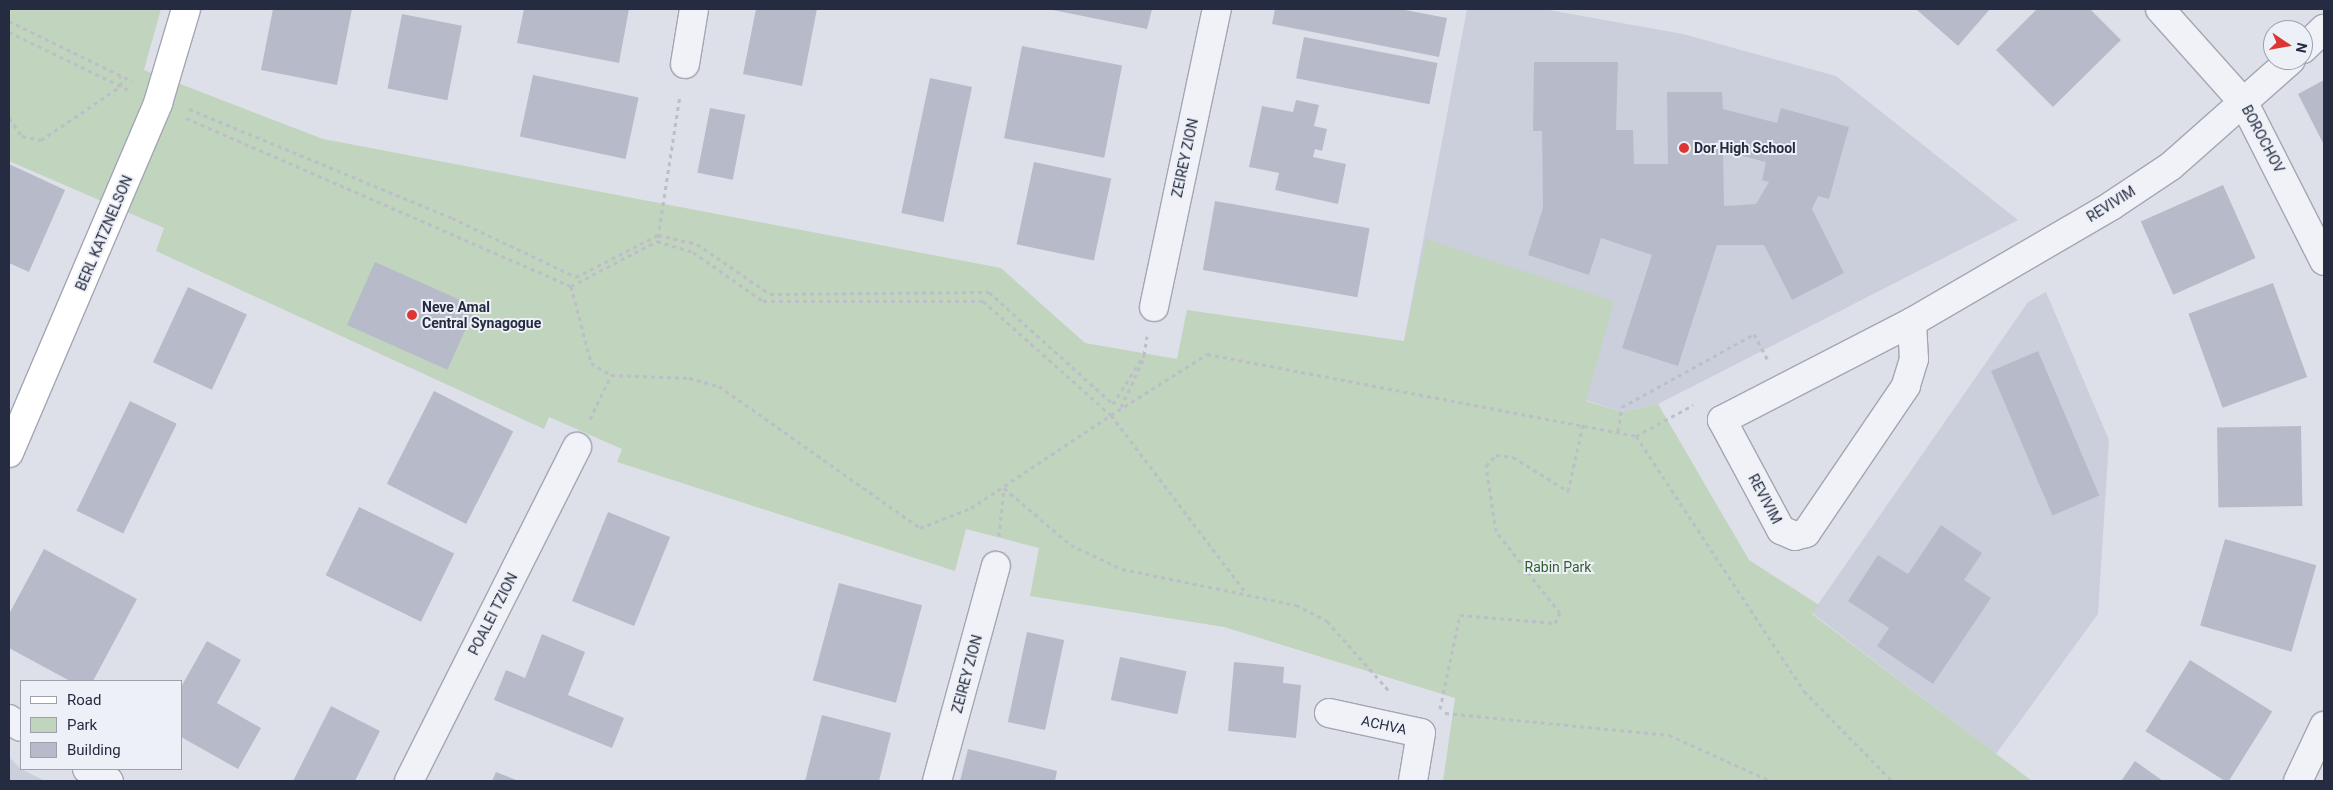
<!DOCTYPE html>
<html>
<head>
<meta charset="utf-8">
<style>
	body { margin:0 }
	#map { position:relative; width:2333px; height:790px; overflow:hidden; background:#dee0e9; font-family:Roboto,sans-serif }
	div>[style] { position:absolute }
	.built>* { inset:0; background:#cbcfdb }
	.green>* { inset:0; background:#c0d4be }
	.building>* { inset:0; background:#b7bbc9; transform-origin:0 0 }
	.path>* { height:3px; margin-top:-1.5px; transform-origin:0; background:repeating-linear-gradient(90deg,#bcbec8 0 4px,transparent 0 8px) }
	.roads { filter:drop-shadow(1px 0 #a3a6b3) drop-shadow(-1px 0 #a3a6b3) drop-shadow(0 1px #a3a6b3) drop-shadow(0 -1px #a3a6b3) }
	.street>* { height:28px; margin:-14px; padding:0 14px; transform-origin:14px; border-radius:14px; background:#f1f2f7 }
	.secondary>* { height:28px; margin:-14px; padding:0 14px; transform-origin:14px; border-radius:14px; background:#fff }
	.dots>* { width:14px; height:14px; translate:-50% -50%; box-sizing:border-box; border:2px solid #edf0f6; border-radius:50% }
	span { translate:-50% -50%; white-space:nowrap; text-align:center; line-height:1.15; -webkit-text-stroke:4px #edf0f6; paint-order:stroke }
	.street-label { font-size:14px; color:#252b41 }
	.poi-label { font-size:14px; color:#252b41; font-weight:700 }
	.left { translate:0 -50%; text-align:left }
	.park-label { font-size:14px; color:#325f31 }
	.frame { position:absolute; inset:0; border:10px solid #252b41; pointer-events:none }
	.legend { position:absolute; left:20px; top:680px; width:162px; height:90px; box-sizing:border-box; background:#edf0f6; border:1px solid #9da1ae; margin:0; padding:6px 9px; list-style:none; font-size:15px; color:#252b41 }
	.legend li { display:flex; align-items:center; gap:10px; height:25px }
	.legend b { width:25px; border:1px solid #9da1ae }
	.north { position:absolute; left:2263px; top:20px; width:50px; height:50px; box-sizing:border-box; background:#edf0f6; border:1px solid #9da1ae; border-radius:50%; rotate:102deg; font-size:14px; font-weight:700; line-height:20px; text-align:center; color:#252b41 }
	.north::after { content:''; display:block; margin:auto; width:18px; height:22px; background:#dc3534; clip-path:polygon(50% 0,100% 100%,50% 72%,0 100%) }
</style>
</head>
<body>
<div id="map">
	<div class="built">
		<div style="clip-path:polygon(1467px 9px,1543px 9px,1683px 34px,1836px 76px,2018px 220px,1658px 404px,1622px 412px,1404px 341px)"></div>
		<div style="clip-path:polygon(2046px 292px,2109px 440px,2098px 614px,1996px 754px,1812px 613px,2028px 302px)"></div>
		<div style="clip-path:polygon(9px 757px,21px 769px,45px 781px,9px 781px)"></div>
	</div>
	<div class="green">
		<div style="clip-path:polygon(9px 9px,161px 9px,144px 70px,323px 139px,1001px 268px,1085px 343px,1177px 359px,1187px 310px,1404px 341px,1426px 239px,1614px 301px,1586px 401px,1622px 412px,1658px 404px,1749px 560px,1819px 605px,1812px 614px,2032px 781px,1443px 781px,1455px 698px,1224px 627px,1030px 596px,1039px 548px,966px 529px,955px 571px,617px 462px,622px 449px,549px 417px,544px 429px,156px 251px,164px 228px,9px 161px)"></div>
	</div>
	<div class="building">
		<div style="clip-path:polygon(273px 9px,352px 9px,337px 85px,261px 70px)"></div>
		<div style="clip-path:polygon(524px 9px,629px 9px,619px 63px,517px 43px)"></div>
		<div style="clip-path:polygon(756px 9px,817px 9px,802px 86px,743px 74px)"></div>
		<div style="clip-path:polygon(1048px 9px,1152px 9px,1147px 29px)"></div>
		<div style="clip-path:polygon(1275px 9px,1400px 9px,1447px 18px,1439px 57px,1272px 24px)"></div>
		<div style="clip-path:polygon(1916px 9px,1990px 9px,1958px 46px)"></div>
		<div style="clip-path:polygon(2037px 9px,2090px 9px,2121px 40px,2053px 107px,1996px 50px)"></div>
		<div style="left:402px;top:14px;width:61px;height:76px;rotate:11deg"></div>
		<div style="left:1304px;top:37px;width:136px;height:42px;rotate:11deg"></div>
		<div style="left:1022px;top:46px;width:102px;height:94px;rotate:11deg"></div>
		<div style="clip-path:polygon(evenodd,1534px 62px,1618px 62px,1616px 130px,1633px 130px,1634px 164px,1668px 164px,1667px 92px,1722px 92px,1723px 109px,1777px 123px,1781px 108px,1849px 127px,1829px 199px,1818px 196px,1812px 209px,1844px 273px,1792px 300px,1764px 245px,1717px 245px,1678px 366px,1622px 348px,1652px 255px,1601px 238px,1589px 275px,1528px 255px,1543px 208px,1542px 131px,1533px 131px,1534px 62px,1723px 151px,1766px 162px,1762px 180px,1769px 182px,1756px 204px,1724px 206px,1723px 151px)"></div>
		<div style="left:533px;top:75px;width:108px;height:63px;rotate:12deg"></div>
		<div style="left:930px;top:78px;width:43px;height:138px;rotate:12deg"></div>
		<div style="clip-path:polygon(2324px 80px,2324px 145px,2298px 94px)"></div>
		<div style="clip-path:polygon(1296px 100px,1319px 105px,1314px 126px,1327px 129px,1322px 151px,1315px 149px,1313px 157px,1346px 164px,1338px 204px,1275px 190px,1279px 173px,1249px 167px,1262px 106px,1293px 112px)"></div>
		<div style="left:710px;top:108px;width:36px;height:66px;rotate:11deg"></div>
		<div style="left:1034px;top:162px;width:79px;height:84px;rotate:12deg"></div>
		<div style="clip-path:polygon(9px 164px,65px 190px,29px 272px,9px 263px)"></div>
		<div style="left:2223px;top:185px;width:80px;height:90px;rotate:66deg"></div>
		<div style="left:1215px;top:201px;width:157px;height:70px;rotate:10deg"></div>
		<div style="left:375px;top:262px;width:110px;height:69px;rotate:24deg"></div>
		<div style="left:2273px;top:283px;width:100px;height:90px;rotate:70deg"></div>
		<div style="left:188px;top:287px;width:65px;height:83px;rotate:25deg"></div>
		<div style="left:2038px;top:351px;width:157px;height:51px;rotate:67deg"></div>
		<div style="left:434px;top:391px;width:89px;height:104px;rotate:27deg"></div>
		<div style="left:130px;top:401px;width:52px;height:122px;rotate:26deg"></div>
		<div style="left:2301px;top:426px;width:80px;height:84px;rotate:89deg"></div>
		<div style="left:359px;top:507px;width:106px;height:76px;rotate:26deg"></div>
		<div style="left:608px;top:512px;width:67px;height:96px;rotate:22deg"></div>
		<div style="clip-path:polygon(1941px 525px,1982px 553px,1964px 580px,1991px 598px,1933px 684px,1877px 646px,1889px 628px,1848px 601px,1878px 555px,1908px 574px)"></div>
		<div style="left:2225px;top:539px;width:95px;height:90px;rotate:16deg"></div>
		<div style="clip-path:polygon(44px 549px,137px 599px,93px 681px,70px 681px,9px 648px,9px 614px)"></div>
		<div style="left:839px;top:583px;width:86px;height:101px;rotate:15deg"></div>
		<div style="left:1027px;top:632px;width:38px;height:92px;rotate:12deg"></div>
		<div style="clip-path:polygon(542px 634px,585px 652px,568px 695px,624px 718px,612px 748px,494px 700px,506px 670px,525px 678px)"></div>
		<div style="clip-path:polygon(207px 641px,241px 660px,217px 703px,261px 728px,238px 769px,181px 737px,181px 687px)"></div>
		<div style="left:1120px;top:657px;width:68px;height:44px;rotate:12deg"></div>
		<div style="left:2190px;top:660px;width:97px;height:84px;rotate:32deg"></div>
		<div style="clip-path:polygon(1234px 662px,1284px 667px,1283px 683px,1301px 685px,1296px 738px,1228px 731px)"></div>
		<div style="clip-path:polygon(331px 706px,380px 731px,355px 781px,293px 781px)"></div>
		<div style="clip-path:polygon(822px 715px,891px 733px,879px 781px,805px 781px)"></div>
		<div style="clip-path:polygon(968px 749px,1057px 771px,1055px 781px,960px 781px)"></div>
		<div style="clip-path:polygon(2135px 761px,2163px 781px,2121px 781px)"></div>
		<div style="clip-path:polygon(496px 772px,519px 781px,492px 781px)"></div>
	</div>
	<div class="path">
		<div style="left:9px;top:21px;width:137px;rotate:26deg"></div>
		<div style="left:9px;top:32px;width:133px;rotate:25.8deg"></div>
		<div style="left:189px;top:109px;width:285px;rotate:22.5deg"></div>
		<div style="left:452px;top:218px;width:137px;rotate:25.4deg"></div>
		<div style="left:576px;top:277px;width:92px;rotate:-27.1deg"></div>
		<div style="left:658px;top:235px;width:40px;rotate:13deg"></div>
		<div style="left:697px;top:244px;width:88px;rotate:34.4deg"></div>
		<div style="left:770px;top:294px;width:219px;rotate:-0.5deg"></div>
		<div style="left:989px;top:292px;width:167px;rotate:42.1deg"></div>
		<div style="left:1113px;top:404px;width:58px;rotate:-57.7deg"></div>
		<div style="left:1144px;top:355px;width:19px;rotate:-81deg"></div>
		<div style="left:9px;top:118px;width:22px;rotate:54deg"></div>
		<div style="left:22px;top:136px;width:19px;rotate:12deg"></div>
		<div style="left:41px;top:140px;width:97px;rotate:-34deg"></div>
		<div style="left:121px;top:86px;width:10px;rotate:-96deg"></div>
		<div style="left:186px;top:118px;width:420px;rotate:23.6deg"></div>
		<div style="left:571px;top:286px;width:97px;rotate:-27.6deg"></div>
		<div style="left:657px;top:241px;width:38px;rotate:17deg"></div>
		<div style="left:693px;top:252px;width:85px;rotate:35deg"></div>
		<div style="left:763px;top:301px;width:220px"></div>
		<div style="left:983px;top:301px;width:171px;rotate:41.7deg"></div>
		<div style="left:1111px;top:415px;width:114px;rotate:-32.4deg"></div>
		<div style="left:1207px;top:354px;width:437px;rotate:10.8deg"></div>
		<div style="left:1636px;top:436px;width:305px;rotate:56.6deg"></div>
		<div style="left:1804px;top:691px;width:126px;rotate:45.6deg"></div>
		<div style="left:658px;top:237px;width:144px;rotate:-81.2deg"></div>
		<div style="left:571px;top:286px;width:80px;rotate:75.4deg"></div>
		<div style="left:591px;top:363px;width:23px;rotate:31deg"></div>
		<div style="left:611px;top:375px;width:78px;rotate:2.2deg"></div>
		<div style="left:689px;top:378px;width:31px;rotate:15deg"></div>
		<div style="left:719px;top:386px;width:246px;rotate:35.2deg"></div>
		<div style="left:920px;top:528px;width:55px;rotate:-21.4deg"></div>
		<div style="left:971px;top:508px;width:168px;rotate:-33.6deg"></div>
		<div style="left:1111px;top:415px;width:223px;rotate:52.8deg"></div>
		<div style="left:1121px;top:407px;width:54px;rotate:-64.9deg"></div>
		<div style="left:590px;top:419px;width:49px;rotate:-64.5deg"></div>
		<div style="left:1618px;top:431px;width:24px;rotate:-81deg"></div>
		<div style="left:1622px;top:407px;width:151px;rotate:-28.9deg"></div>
		<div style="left:1754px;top:334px;width:30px;rotate:62deg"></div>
		<div style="left:1636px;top:436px;width:65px;rotate:-28.5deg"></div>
		<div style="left:1004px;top:488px;width:88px;rotate:40.4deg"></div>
		<div style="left:1071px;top:545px;width:56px;rotate:25.2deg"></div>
		<div style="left:1122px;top:569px;width:178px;rotate:11.7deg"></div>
		<div style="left:1296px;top:605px;width:35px;rotate:27deg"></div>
		<div style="left:1327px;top:621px;width:95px;rotate:48.4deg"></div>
		<div style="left:999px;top:536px;width:48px;rotate:-84.1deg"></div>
		<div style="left:1440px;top:709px;width:96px;rotate:-78deg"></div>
		<div style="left:1460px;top:615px;width:95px;rotate:4.8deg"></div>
		<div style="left:1555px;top:623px;width:11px;rotate:-63deg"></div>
		<div style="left:1560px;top:613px;width:104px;rotate:-128deg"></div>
		<div style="left:1496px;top:531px;width:66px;rotate:-98.7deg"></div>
		<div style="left:1486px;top:466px;width:15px;rotate:-48deg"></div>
		<div style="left:1496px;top:455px;width:17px;rotate:7deg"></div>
		<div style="left:1513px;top:457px;width:65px;rotate:31.7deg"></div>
		<div style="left:1568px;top:491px;width:68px;rotate:-77.2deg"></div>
		<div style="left:1445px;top:713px;width:225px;rotate:5.6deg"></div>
		<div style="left:1669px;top:735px;width:112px;rotate:24.3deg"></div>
	</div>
	<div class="roads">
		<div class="street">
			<div style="left:2160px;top:9px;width:126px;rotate:48.2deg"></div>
			<div style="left:2244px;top:103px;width:177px;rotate:63.1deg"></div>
			<div style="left:2303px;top:49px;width:29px;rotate:-44deg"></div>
			<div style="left:685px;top:64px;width:56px;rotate:-80.7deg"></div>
			<div style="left:1154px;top:307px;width:305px;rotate:-78.1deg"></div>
			<div style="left:1912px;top:322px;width:37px;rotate:87deg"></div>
			<div style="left:1914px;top:359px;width:28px;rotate:107deg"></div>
			<div style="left:1906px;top:386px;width:178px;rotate:124.2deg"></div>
			<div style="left:1806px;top:533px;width:11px;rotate:165deg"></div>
			<div style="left:1795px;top:536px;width:15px;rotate:-157deg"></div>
			<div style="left:1781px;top:530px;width:125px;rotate:-118.2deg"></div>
			<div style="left:1722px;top:420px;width:214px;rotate:-27.3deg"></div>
			<div style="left:1912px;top:322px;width:230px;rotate:-30.2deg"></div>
			<div style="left:2111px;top:206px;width:72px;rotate:-33.7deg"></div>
			<div style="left:2171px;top:166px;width:160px;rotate:-41.5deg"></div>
			<div style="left:1329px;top:713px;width:94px;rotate:12.3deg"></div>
			<div style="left:1421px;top:733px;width:49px;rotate:99.5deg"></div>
			<div style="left:9px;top:719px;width:14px;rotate:34deg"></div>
			<div style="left:87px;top:769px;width:25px;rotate:29deg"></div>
			<div style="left:409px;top:781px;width:374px;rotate:-63.3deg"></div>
			<div style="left:937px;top:781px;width:223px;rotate:-74.7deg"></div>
			<div style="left:2298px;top:781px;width:61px;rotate:-64.7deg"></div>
		</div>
		<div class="secondary">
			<div style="left:9px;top:453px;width:380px;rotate:-66.9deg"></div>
			<div style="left:158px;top:103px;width:98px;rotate:-73.4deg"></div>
		</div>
	</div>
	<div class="dots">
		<div style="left:1684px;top:148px;background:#dc3534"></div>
		<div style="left:412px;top:315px;background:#dc3534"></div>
	</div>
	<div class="street-label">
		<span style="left:2263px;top:139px;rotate:62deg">BOROCHOV</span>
		<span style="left:1185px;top:158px;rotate:-78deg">ZEIREY ZION</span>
		<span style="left:2111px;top:204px;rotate:-32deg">REVIVIM</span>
		<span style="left:104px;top:233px;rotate:-67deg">BERL KATZNELSON</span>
		<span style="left:1765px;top:499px;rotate:62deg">REVIVIM</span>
		<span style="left:493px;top:614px;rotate:-63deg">POALEI TZION</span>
		<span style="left:967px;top:674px;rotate:-75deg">ZEIREY ZION</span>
		<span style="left:1384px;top:725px;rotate:12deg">ACHVA</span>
	</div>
	<div class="poi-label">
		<span class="left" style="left:1694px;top:148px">Dor High School</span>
		<span class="left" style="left:422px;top:315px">Neve Amal<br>Central Synagogue</span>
	</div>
	<div class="park-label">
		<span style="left:1558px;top:567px">Rabin Park</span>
	</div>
	<div class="frame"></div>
	<ul class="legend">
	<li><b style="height:6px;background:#fff"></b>Road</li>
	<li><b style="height:14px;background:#c0d4be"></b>Park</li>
	<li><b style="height:14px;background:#b7bbc9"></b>Building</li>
	</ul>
	<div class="north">N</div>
</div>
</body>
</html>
